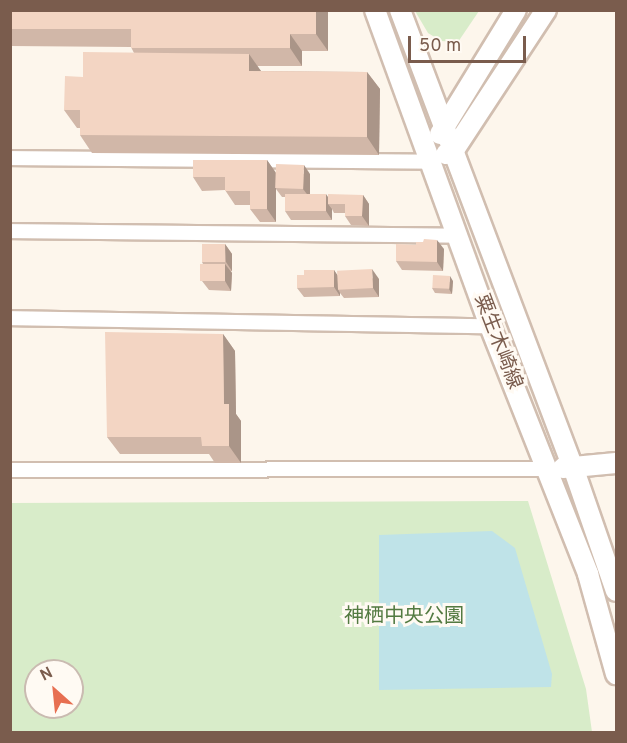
<!DOCTYPE html>
<html>
<head>
<meta charset="utf-8">
<style>
	body { margin:0 }
	#map { position:relative; width:627px; height:743px; overflow:hidden; background:#fdf6ec; font-family:Overpass,"Noto Sans JP",sans-serif }
	div>[style] { position:absolute }
	.green>* { inset:0; background:#d8ecc9 }
	.water>* { inset:0; background:#bfe3e8 }
	.roads { filter:drop-shadow(2px 0 #d1beb0) drop-shadow(-2px 0 #d1beb0) drop-shadow(0 2px #d1beb0) drop-shadow(0 -2px #d1beb0) }
	.street>* { height:14px; margin:-7px; padding:0 7px; transform-origin:7px; border-radius:7px; background:#fff }
	.secondary>* { height:20px; margin:-10px; padding:0 10px; transform-origin:10px; border-radius:10px; background:#fff }
	.wall>* { inset:0; background:#d1b7a8 }
	.shaded-wall>* { inset:0; background:#aa9588 }
	.building>* { inset:0; background:#f3d5c3; transform-origin:0 0 }
	span { translate:-50% -50%; white-space:nowrap; text-align:center; line-height:1.15; -webkit-text-stroke:6px #fffaf3; paint-order:stroke }
	.street-label { font-size:20px; color:#7a5c4d }
	.park-label { font-size:20px; color:#537a41 }
	.frame { position:absolute; inset:0; border:12px solid #7a5c4d; pointer-events:none }
	.north { position:absolute; left:24px; top:659px; width:60px; height:60px; box-sizing:border-box; background:#fffaf3; border:2px solid #cabbb1; border-radius:50%; rotate:333deg; font-size:16px; font-weight:700; line-height:24px; text-align:center; color:#7a5c4d }
	.north::after { content:''; display:block; margin:auto; width:21px; height:27px; background:#e76f51; clip-path:polygon(50% 0,100% 100%,50% 72%,0 100%) }
	.scale { position:absolute; left:408px; top:36px; width:118px; height:27px; box-sizing:border-box; border:3px solid #7a5c4d; border-top:0; padding-left:8px; font-size:18px; line-height:21px; white-space:nowrap; color:#7a5c4d; -webkit-text-stroke:4px #fffaf3; paint-order:stroke }
</style>
</head>
<body>
<div id="map">
	<div class="green">
		<div style="clip-path:polygon(415px 11px,479px 11px,458px 42px,441px 41px,428px 33px)"></div>
		<div style="clip-path:polygon(evenodd,528px 501px,586px 689px,592px 732px,11px 732px,10px 503px,528px 501px,36px 671px,72px 671px,72px 707px,36px 707px,36px 671px)"></div>
	</div>
	<div class="water">
		<div style="clip-path:polygon(492px 531px,515px 548px,552px 674px,551px 687px,379px 690px,379px 535px)"></div>
	</div>
	<div class="roads">
		<div class="street">
			<div style="left:10px;top:158px;width:420px;rotate:0.5deg"></div>
			<div style="left:10px;top:231px;width:447px;rotate:0.6deg"></div>
			<div style="left:10px;top:318px;width:480px;rotate:1deg"></div>
			<div style="left:10px;top:470px;width:538px;rotate:-0.11deg"></div>
		</div>
		<div class="secondary">
			<div style="left:375px;top:10px;width:336px;rotate:70deg"></div>
			<div style="left:490px;top:326px;width:267px;rotate:68.4deg"></div>
			<div style="left:588px;top:574px;width:104px;rotate:74.4deg"></div>
			<div style="left:400px;top:10px;width:489px;rotate:69.3deg"></div>
			<div style="left:573px;top:467px;width:131px;rotate:70.9deg"></div>
			<div style="left:440px;top:134px;width:145px;rotate:-58.5deg"></div>
			<div style="left:446px;top:154px;width:9px;rotate:-27deg"></div>
			<div style="left:454px;top:150px;width:168px;rotate:-56.7deg"></div>
			<div style="left:563px;top:468px;width:53px;rotate:-5.4deg"></div>
		</div>
	</div>
	<div class="wall">
		<div style="clip-path:polygon(10px 10px,328px 10px,328px 51px,302px 51px,302px 66px,257px 66px,261px 71px,367px 72px,380px 89px,379px 155px,92px 153px,80px 135px,80px 128px,77px 128px,64px 110px,83px 77px,134px 53px,131px 47px,10px 46px)"></div>
		<div style="clip-path:polygon(267px 160px,276px 173px,310px 174px,310px 194px,328px 197px,363px 195px,369px 204px,369px 226px,351px 225px,345px 216px,345px 213px,334px 213px,332px 209px,332px 220px,291px 220px,285px 211px,285px 197px,282px 197px,276px 189px,276px 222px,260px 222px,250px 209px,250px 205px,235px 205px,225px 190px,202px 191px,193px 177px)"></div>
		<div style="clip-path:polygon(225px 244px,232px 254px,232px 271px,231px 271px,232px 273px,231px 291px,209px 290px,202px 281px,203px 264px,202px 262px)"></div>
		<div style="clip-path:polygon(444px 249px,443px 271px,402px 270px,396px 261px)"></div>
		<div style="clip-path:polygon(334px 270px,337px 275px,379px 279px,379px 297px,344px 298px,340px 293px,340px 296px,304px 297px,297px 288px,304px 275px)"></div>
		<div style="clip-path:polygon(453px 281px,452px 294px,435px 293px,432px 288px)"></div>
		<div style="clip-path:polygon(223px 334px,235px 351px,236px 414px,241px 421px,241px 463px,215px 463px,209px 454px,120px 454px,107px 437px)"></div>
	</div>
	<div class="shaded-wall">
		<div style="clip-path:polygon(316px 10px,328px 10px,328px 51px,316px 34px)"></div>
		<div style="clip-path:polygon(290px 34px,302px 51px,302px 66px,290px 48px)"></div>
		<div style="clip-path:polygon(249px 54px,261px 71px,249px 71px)"></div>
		<div style="clip-path:polygon(367px 72px,380px 89px,379px 155px,367px 137px)"></div>
		<div style="clip-path:polygon(267px 160px,276px 173px,276px 222px,267px 209px)"></div>
		<div style="clip-path:polygon(304px 165px,310px 174px,310px 198px,303px 189px)"></div>
		<div style="clip-path:polygon(326px 194px,332px 203px,328px 204px,332px 209px,332px 220px,326px 211px)"></div>
		<div style="clip-path:polygon(363px 195px,369px 204px,369px 226px,362px 216px)"></div>
		<div style="clip-path:polygon(437px 240px,444px 249px,443px 271px,437px 262px)"></div>
		<div style="clip-path:polygon(225px 244px,232px 254px,232px 271px,226px 262px)"></div>
		<div style="clip-path:polygon(225px 264px,232px 273px,231px 291px,225px 281px)"></div>
		<div style="clip-path:polygon(372px 269px,379px 279px,379px 297px,373px 288px)"></div>
		<div style="clip-path:polygon(334px 270px,340px 279px,338px 289px,340px 293px,340px 296px,334px 287px)"></div>
		<div style="clip-path:polygon(450px 276px,453px 281px,452px 294px,449px 289px)"></div>
		<div style="clip-path:polygon(223px 334px,235px 351px,236px 414px,241px 421px,241px 463px,229px 446px,224px 404px)"></div>
	</div>
	<div class="building">
		<div style="clip-path:polygon(10px 10px,316px 10px,316px 34px,290px 34px,290px 48px,131px 48px,131px 29px,10px 29px)"></div>
		<div style="clip-path:polygon(83px 52px,249px 54px,249px 71px,367px 72px,367px 137px,80px 135px,80px 110px,64px 110px,65px 76px,83px 77px)"></div>
		<div style="clip-path:polygon(193px 160px,267px 160px,267px 209px,250px 209px,250px 191px,225px 191px,225px 177px,193px 177px)"></div>
		<div style="left:276px;top:164px;width:28px;height:24px;rotate:2deg"></div>
		<div style="left:285px;top:194px;width:41px;height:17px"></div>
		<div style="clip-path:polygon(328px 194px,363px 195px,362px 216px,345px 216px,345px 204px,328px 204px)"></div>
		<div style="clip-path:polygon(424px 239px,437px 240px,437px 262px,396px 261px,396px 244px,416px 245px,416px 242px,423px 242px)"></div>
		<div style="left:202px;top:244px;width:23px;height:18px"></div>
		<div style="left:200px;top:264px;width:25px;height:17px"></div>
		<div style="left:372px;top:269px;width:19px;height:35px;rotate:87deg"></div>
		<div style="clip-path:polygon(304px 270px,334px 270px,334px 287px,297px 288px,297px 275px,304px 275px)"></div>
		<div style="left:433px;top:275px;width:17px;height:13px;rotate:3deg"></div>
		<div style="clip-path:polygon(105px 332px,223px 334px,224px 404px,229px 404px,229px 446px,202px 446px,201px 437px,107px 437px)"></div>
	</div>
	<div class="street-label">
		<span style="left:497px;top:342px;rotate:69deg">粟生木崎線</span>
	</div>
	<div class="park-label">
		<span style="left:404px;top:617px">神栖中央公園</span>
	</div>
	<div class="frame"></div>
	<div class="north">N</div>
	<div class="scale">50 m</div>
</div>
</body>
</html>
